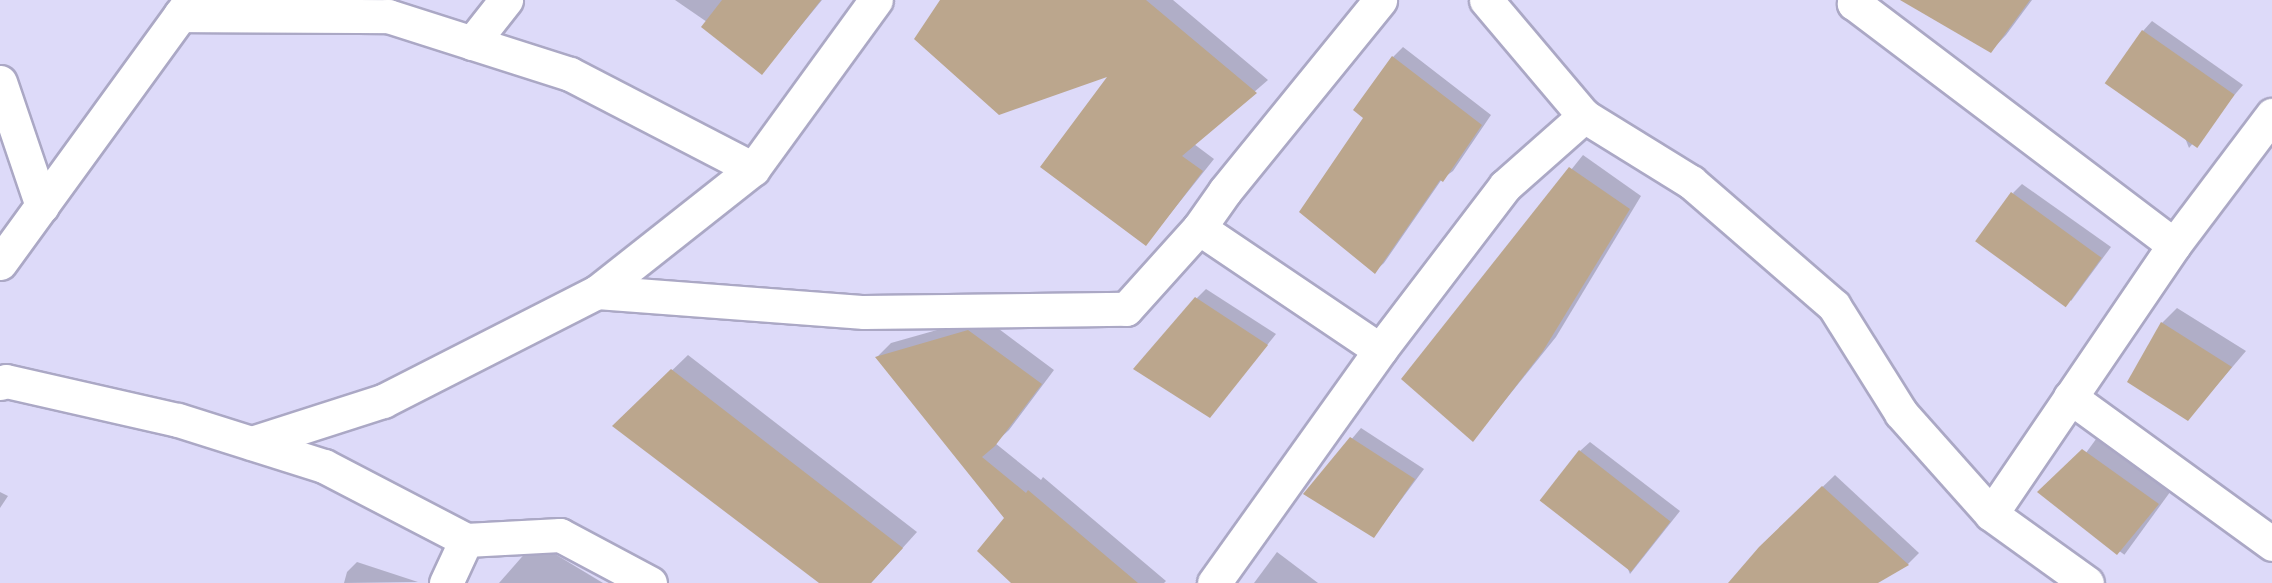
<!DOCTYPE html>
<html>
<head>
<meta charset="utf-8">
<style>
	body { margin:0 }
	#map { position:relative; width:2272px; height:583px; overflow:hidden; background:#dddaf9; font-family:"Open Sans",sans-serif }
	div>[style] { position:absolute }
	.shadow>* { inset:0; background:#0003; transform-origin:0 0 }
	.building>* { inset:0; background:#bba68d; transform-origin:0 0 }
	.roads { filter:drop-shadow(2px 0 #aba8c5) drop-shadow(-2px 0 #aba8c5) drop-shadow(0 2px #aba8c5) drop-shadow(0 -2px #aba8c5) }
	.minor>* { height:33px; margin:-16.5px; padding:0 16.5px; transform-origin:16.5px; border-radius:16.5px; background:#fff }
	span { translate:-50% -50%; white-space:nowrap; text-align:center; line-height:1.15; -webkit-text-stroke:6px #dddaf9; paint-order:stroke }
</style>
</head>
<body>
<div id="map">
	<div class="shadow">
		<div style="clip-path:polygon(675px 0,822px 0,762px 73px,707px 22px)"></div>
		<div style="clip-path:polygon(942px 0,1173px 0,1268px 80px,1194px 144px,1214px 159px,1146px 244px,1111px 74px)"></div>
		<div style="clip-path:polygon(1903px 0,2032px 0,2006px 35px,1991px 51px)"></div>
		<div style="clip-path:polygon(2152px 21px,2243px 85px,2189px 148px,2143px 31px)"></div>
		<div style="clip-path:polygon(1403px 47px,1491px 115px,1453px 171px,1442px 179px,1384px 263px,1374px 272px,1365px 117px,1393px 57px)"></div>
		<div style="clip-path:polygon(1583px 155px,1641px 196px,1556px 337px,1473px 440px,1403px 379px)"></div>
		<div style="clip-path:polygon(2022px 184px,2111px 247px,2071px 301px,2013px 193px)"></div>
		<div style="clip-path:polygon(1206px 289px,1276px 334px,1210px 416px,1197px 298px)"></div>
		<div style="clip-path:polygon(2177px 308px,2246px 351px,2188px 419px,2162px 323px)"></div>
		<div style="clip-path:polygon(983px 317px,1054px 370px,1009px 430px,995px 443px,1041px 480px,1043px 477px,1166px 581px,1164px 583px,1013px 583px,1006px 518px,877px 357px,891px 343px)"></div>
		<div style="clip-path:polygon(688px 355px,917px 532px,871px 583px,821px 583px,630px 411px)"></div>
		<div style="clip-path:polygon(1361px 428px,1424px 469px,1374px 536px,1306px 493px)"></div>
		<div style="left:2099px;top:435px;width:91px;height:82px;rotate:36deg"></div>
		<div style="clip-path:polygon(1590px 442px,1680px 511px,1630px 574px,1580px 451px)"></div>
		<div style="clip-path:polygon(1835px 475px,1919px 553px,1908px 564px,1875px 583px,1730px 583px,1760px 547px)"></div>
		<div style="clip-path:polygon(0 492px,8px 496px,0 508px)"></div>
		<div style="clip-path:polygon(535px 542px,603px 583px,499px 583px)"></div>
		<div style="clip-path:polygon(1277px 552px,1318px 583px,1254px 583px)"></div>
		<div style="clip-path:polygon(357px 562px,418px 582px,344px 583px,347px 572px)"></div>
	</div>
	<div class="building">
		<div style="clip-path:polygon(722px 0,821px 0,762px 75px,701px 27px)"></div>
		<div style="clip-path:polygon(940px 0,1146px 0,1257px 93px,1182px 156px,1203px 171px,1146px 246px,1040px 167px,1107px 77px,999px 115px,914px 39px)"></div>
		<div style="clip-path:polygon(1900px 0,2030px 0,1991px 53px)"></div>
		<div style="left:2142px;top:30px;width:113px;height:65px;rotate:35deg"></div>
		<div style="clip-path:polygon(1392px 56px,1482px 125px,1443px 182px,1440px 180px,1375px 274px,1299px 212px,1363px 118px,1353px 110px)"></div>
		<div style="clip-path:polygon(1569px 167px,1630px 209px,1543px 351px,1473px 442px,1401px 379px)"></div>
		<div style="left:2011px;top:192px;width:112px;height:61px;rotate:36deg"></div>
		<div style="clip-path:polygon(1195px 297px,1268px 345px,1210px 418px,1133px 369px)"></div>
		<div style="clip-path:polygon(2161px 322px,2232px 367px,2188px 421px,2127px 382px)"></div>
		<div style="clip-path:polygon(968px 330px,1042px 384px,995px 446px,982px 457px,1026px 493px,1028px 490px,1138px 583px,1011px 583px,977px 551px,1004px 518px,875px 357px)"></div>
		<div style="clip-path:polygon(671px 369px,903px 548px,871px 583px,819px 583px,612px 426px)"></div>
		<div style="clip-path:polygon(1350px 437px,1415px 479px,1374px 538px,1303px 494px)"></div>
		<div style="clip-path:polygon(2082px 449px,2159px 504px,2117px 555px,2037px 492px)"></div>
		<div style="left:1579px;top:450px;width:116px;height:64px;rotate:38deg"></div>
		<div style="clip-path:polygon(1822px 486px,1909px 565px,1878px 583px,1728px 583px,1759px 547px)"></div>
	</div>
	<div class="roads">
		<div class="minor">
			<div style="left:1486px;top:0;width:152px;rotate:49.8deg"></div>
			<div style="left:1584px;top:116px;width:126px;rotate:31.7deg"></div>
			<div style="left:1691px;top:182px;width:189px;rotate:40.9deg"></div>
			<div style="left:1834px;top:306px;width:126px;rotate:57.9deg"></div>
			<div style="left:1901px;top:413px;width:135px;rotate:48.3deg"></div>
			<div style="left:1991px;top:514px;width:118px;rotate:35.7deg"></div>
			<div style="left:1856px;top:0;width:4px;rotate:124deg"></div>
			<div style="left:1854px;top:3px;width:401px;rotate:37.1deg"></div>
			<div style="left:2174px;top:245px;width:325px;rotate:124.2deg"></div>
			<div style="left:180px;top:15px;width:208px;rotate:0.3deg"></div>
			<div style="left:388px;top:16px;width:191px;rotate:17.7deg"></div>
			<div style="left:570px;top:74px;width:206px;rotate:27.4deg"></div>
			<div style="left:472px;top:43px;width:55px;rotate:-51.7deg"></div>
			<div style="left:0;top:82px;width:131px;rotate:71.3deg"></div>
			<div style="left:1199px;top:228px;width:45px;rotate:-54.9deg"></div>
			<div style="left:1225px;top:191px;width:246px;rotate:-50.9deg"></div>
			<div style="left:2174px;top:245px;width:163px;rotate:-53deg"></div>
			<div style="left:0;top:263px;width:325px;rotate:-54deg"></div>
			<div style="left:597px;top:292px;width:268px;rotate:4.3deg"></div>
			<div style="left:864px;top:312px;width:262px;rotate:-0.7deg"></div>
			<div style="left:1126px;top:309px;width:109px;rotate:-48deg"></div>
			<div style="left:1199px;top:228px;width:218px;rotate:34deg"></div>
			<div style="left:1380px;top:350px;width:206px;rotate:-52.7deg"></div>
			<div style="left:1505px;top:186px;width:106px;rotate:-41.5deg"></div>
			<div style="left:0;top:383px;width:6px;rotate:-18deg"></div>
			<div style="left:6px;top:381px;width:176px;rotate:12.8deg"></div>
			<div style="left:178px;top:420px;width:153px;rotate:17.5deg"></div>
			<div style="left:324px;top:466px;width:160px;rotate:27.5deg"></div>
			<div style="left:2070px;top:397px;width:250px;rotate:36deg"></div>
			<div style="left:252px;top:443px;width:138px;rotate:-17.8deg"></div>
			<div style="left:383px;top:401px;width:240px;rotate:-27deg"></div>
			<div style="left:597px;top:292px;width:199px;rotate:-38.3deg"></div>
			<div style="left:753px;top:169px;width:209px;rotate:-54deg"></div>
			<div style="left:446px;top:583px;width:47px;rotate:-65.1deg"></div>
			<div style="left:466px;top:540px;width:94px;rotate:-3deg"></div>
			<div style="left:560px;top:535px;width:102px;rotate:28.1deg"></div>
			<div style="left:1214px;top:583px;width:286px;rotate:-54.5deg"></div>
		</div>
	</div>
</div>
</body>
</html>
